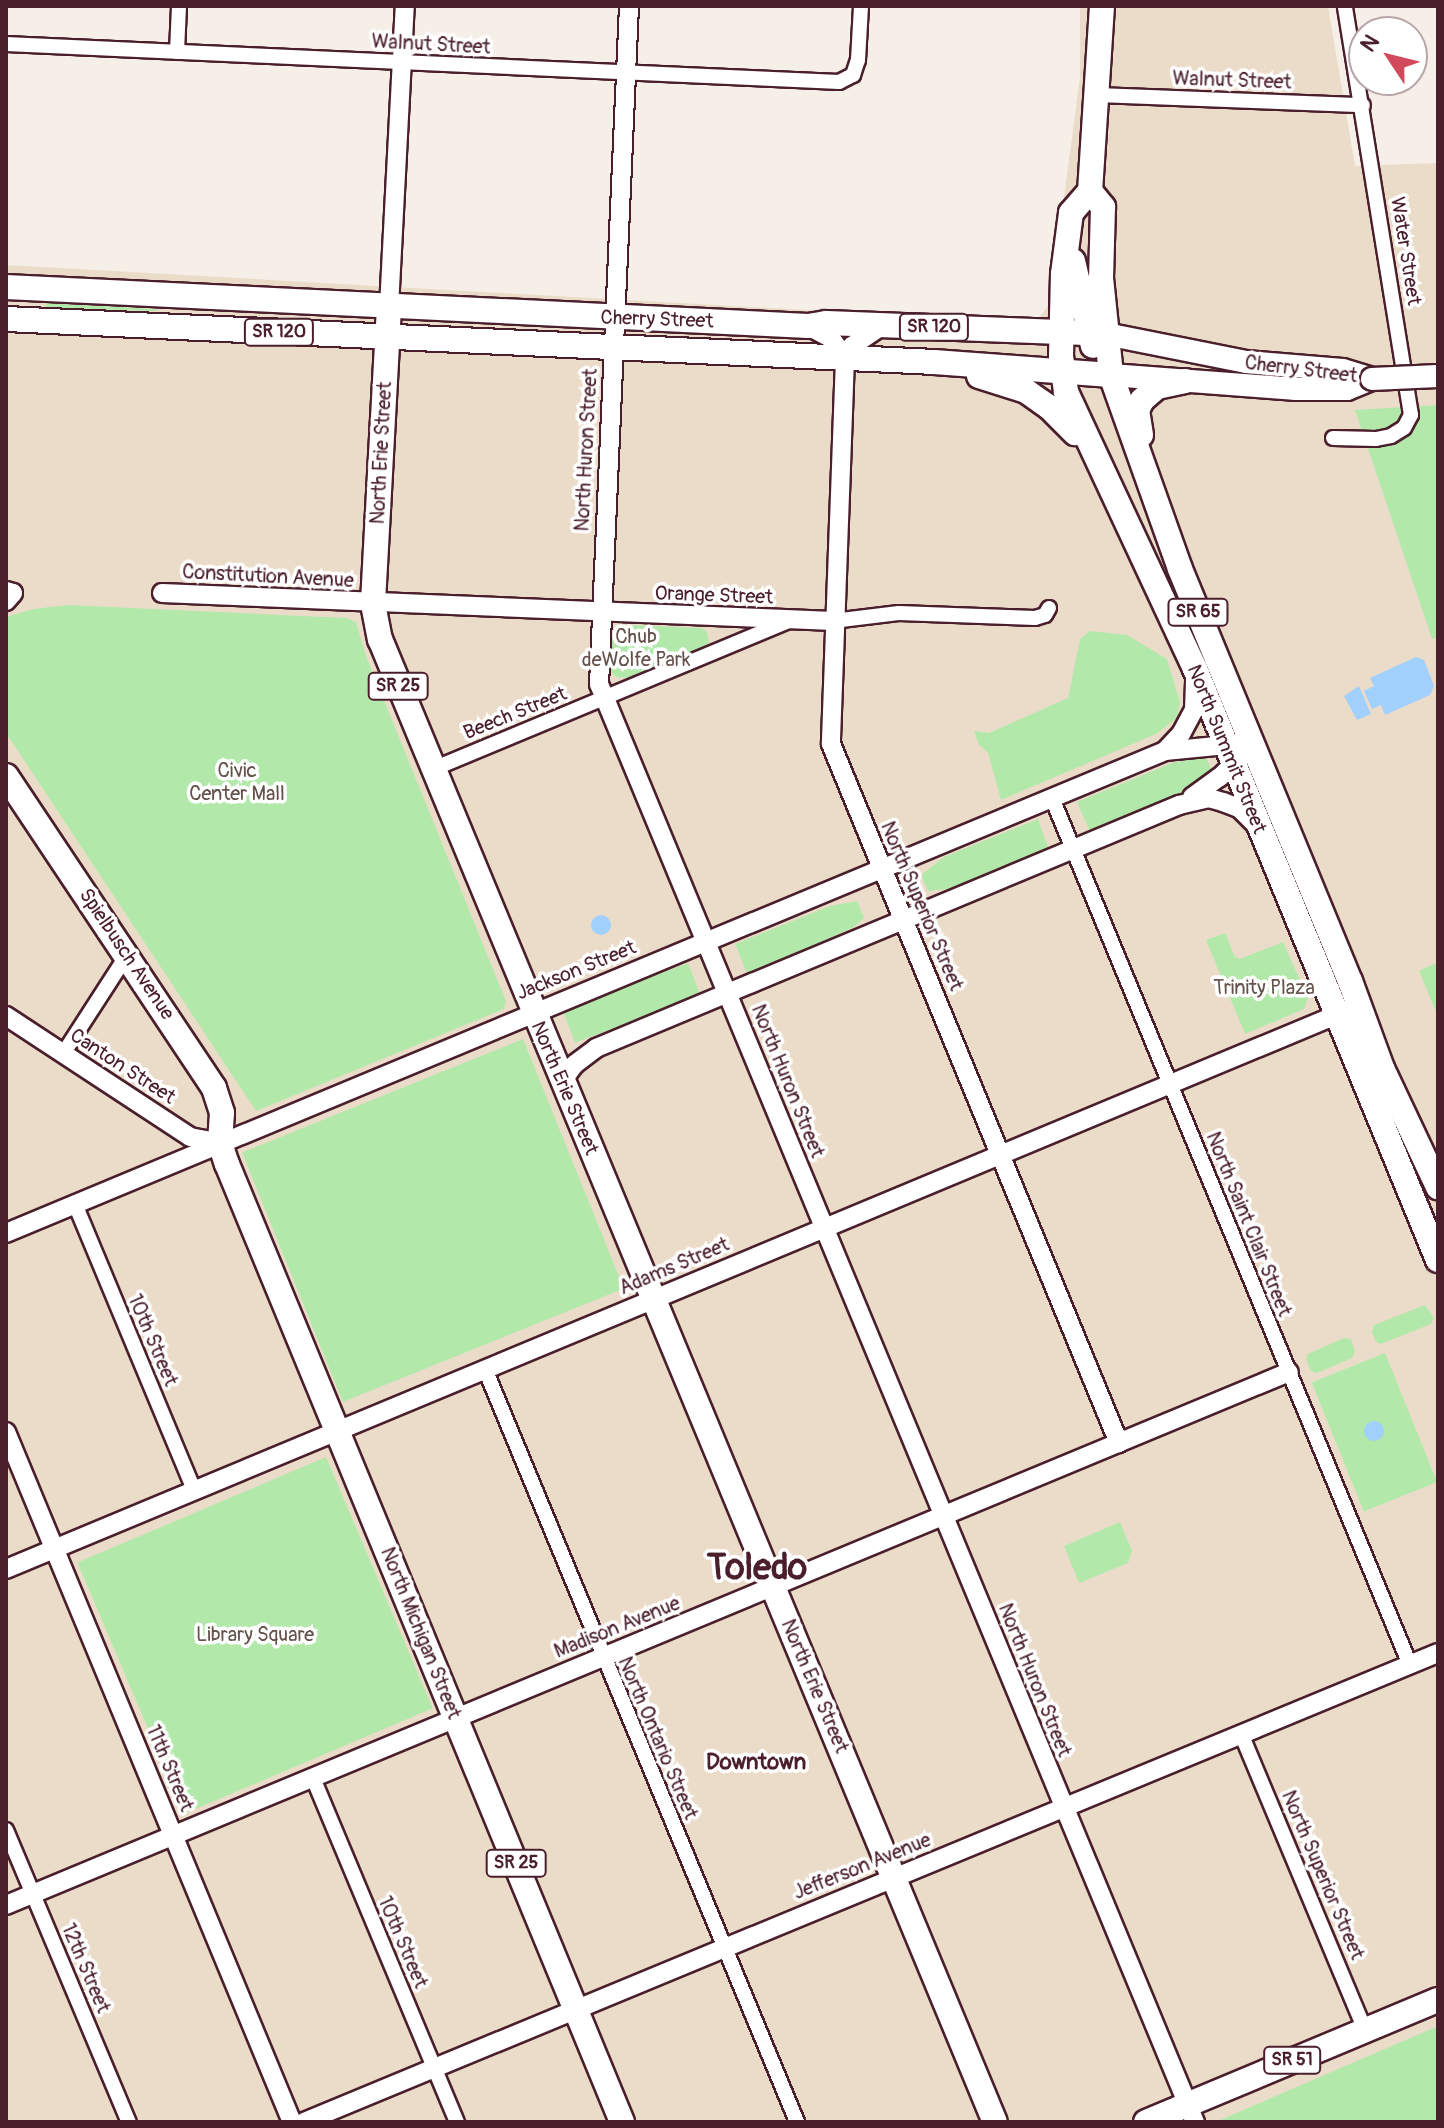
<!DOCTYPE html>
<html>
<head>
<meta charset="utf-8">
<style>
	body { margin:0 }
	#map { position:relative; width:1444px; height:2128px; overflow:hidden; background:#f6efe7; font-family:Pangolin,sans-serif }
	div>[style] { position:absolute }
	.built>* { inset:0; background:#ebdcca }
	.green>* { inset:0; background:#b2e9ab; transform-origin:0 0 }
	.water>* { inset:0; background:#a1d0fd }
	.round { border-radius:50% }
	.roads { filter:drop-shadow(2px 0 #4a1f2b) drop-shadow(-2px 0 #4a1f2b) drop-shadow(0 2px #4a1f2b) drop-shadow(0 -2px #4a1f2b) }
	.minor>* { height:14px; margin:-7px; padding:0 7px; transform-origin:7px; border-radius:7px; background:#fff }
	.tertiary>* { height:18px; margin:-9px; padding:0 9px; transform-origin:9px; border-radius:9px; background:#fff }
	.secondary>* { height:22px; margin:-11px; padding:0 11px; transform-origin:11px; border-radius:11px; background:#fff }
	.primary>* { height:24px; margin:-12px; padding:0 12px; transform-origin:12px; border-radius:12px; background:#fff }
	.bridges { filter:drop-shadow(2px 0 #4a1f2b) drop-shadow(-2px 0 #4a1f2b) drop-shadow(0 2px #4a1f2b) drop-shadow(0 -2px #4a1f2b) }
	.secondary-bridge>* { height:22px; margin:-11px; padding:0 11px; transform-origin:11px; border-radius:11px; background:#fff }
	span { translate:-50% -50%; white-space:nowrap; text-align:center; line-height:1.15; -webkit-text-stroke:7px #fff; paint-order:stroke }
	.shield-label span { padding:2px 6px; background:#fff; border:2px solid; border-radius:6px; -webkit-text-stroke-width:0 }
	.shield-label { font-size:18px; color:#4a1f2b; font-weight:700 }
	.street-label { font-size:20px; color:#4a1f2b }
	.park-label { font-size:20px; color:#64524b }
	.neighbourhood-label { font-size:22px; color:#4a1f2b; font-weight:700 }
	.town-label { font-size:36px; color:#4a1f2b; font-weight:700 }
	.frame { position:absolute; inset:0; border:8px solid #4a1f2b; pointer-events:none }
	.north { position:absolute; left:1348px; top:16px; width:80px; height:80px; box-sizing:border-box; background:#fff; border:2px solid #b7a5aa; border-radius:50%; rotate:305deg; font-size:22px; font-weight:700; line-height:32px; text-align:center; color:#4a1f2b }
	.north::after { content:''; display:block; margin:auto; width:28px; height:36px; background:#d1495b; clip-path:polygon(50% 0,100% 100%,50% 72%,0 100%) }
</style>
</head>
<body>
<div id="map">
	<div class="built">
		<div style="clip-path:polygon(1080px 6px,1328px 6px,1355px 166px,1438px 163px,1438px 2122px,6px 2122px,6px 265px,1035px 323px,1050px 303px,1080px 77px)"></div>
	</div>
	<div class="green">
		<div style="clip-path:polygon(46px 303px,155px 309px,156px 311px,46px 308px)"></div>
		<div style="clip-path:polygon(1438px 405px,1438px 637px,1432px 639px,1355px 410px)"></div>
		<div style="clip-path:polygon(68px 605px,347px 618px,356px 622px,366px 656px,506px 1001px,504px 1009px,256px 1111px,6px 733px,6px 617px,33px 609px)"></div>
		<div style="clip-path:polygon(628px 625px,702px 628px,707px 632px,709px 642px,702px 649px,631px 678px,616px 677px,610px 671px,612px 639px)"></div>
		<div style="clip-path:polygon(1090px 631px,1127px 635px,1167px 659px,1180px 702px,1177px 718px,1156px 734px,1001px 800px,988px 753px,979px 745px,974px 731px,989px 733px,1068px 698px,1080px 639px)"></div>
		<div style="clip-path:polygon(1206px 757px,1213px 774px,1203px 784px,1177px 799px,1091px 834px,1077px 802px,1172px 763px)"></div>
		<div style="clip-path:polygon(1038px 819px,1049px 850px,960px 888px,928px 891px,921px 875px,944px 857px)"></div>
		<div style="clip-path:polygon(857px 901px,864px 918px,854px 927px,748px 976px,735px 944px,830px 906px)"></div>
		<div style="clip-path:polygon(1225px 933px,1235px 957px,1240px 959px,1283px 942px,1308px 998px,1304px 1009px,1245px 1034px,1206px 940px)"></div>
		<div style="clip-path:polygon(1438px 962px,1438px 1017px,1419px 971px)"></div>
		<div style="left:688px;top:963px;width:34px;height:134px;rotate:69deg"></div>
		<div style="left:523px;top:1039px;width:269px;height:303px;rotate:68deg"></div>
		<div style="clip-path:polygon(1425px 1305px,1434px 1318px,1431px 1324px,1381px 1344px,1376px 1342px,1372px 1332px,1374px 1325px)"></div>
		<div style="clip-path:polygon(1344px 1338px,1351px 1339px,1355px 1352px,1352px 1358px,1317px 1373px,1311px 1371px,1306px 1359px,1308px 1354px)"></div>
		<div style="left:1385px;top:1353px;width:139px;height:79px;rotate:68deg"></div>
		<div style="left:326px;top:1457px;width:273px;height:270px;rotate:67deg"></div>
		<div style="clip-path:polygon(1120px 1522px,1132px 1551px,1128px 1563px,1079px 1583px,1064px 1546px)"></div>
		<div style="clip-path:polygon(1438px 2026px,1438px 2122px,1218px 2122px,1218px 2121px)"></div>
	</div>
	<div class="water">
		<div style="clip-path:polygon(1416px 657px,1424px 660px,1434px 686px,1430px 695px,1385px 715px,1381px 705px,1372px 709px,1364px 691px,1374px 686px,1370px 678px)"></div>
		<div style="clip-path:polygon(1359px 686px,1371px 714px,1357px 720px,1344px 696px)"></div>
		<div class="round" style="left:591px;top:915px;width:20px;height:20px"></div>
		<div class="round" style="left:1364px;top:1421px;width:20px;height:20px"></div>
	</div>
	<div class="roads">
		<div class="minor">
			<div style="left:6px;top:44px;width:834px;rotate:2.61deg"></div>
			<div style="left:839px;top:82px;width:16px;rotate:-27deg"></div>
			<div style="left:853px;top:75px;width:16px;rotate:-72deg"></div>
			<div style="left:858px;top:60px;width:54px;rotate:-86.8deg"></div>
			<div style="left:177px;top:52px;width:46px;rotate:-87.5deg"></div>
			<div style="left:1098px;top:95px;width:265px;rotate:2.2deg"></div>
			<div style="left:1333px;top:438px;width:43px;rotate:1.3deg"></div>
			<div style="left:1376px;top:439px;width:15px;rotate:-11deg"></div>
			<div style="left:1391px;top:436px;width:15px;rotate:-32deg"></div>
			<div style="left:1404px;top:428px;width:15px;rotate:-62deg"></div>
			<div style="left:1411px;top:415px;width:414px;rotate:-99.2deg"></div>
			<div style="left:833px;top:621px;width:66px;rotate:-6.9deg"></div>
			<div style="left:899px;top:613px;width:136px;rotate:2.1deg"></div>
			<div style="left:1035px;top:618px;width:10px;rotate:-17deg"></div>
			<div style="left:1045px;top:615px;width:8px;rotate:-60deg"></div>
			<div style="left:433px;top:769px;width:388px;rotate:-22.6deg"></div>
			<div style="left:1052px;top:798px;width:938px;rotate:67.56deg"></div>
			<div style="left:63px;top:1054px;width:118px;rotate:-57.1deg"></div>
			<div style="left:75px;top:1204px;width:310px;rotate:67.4deg"></div>
			<div style="left:485px;top:1369px;width:815px;rotate:67.49deg"></div>
			<div style="left:1242px;top:1736px;width:319px;rotate:67.3deg"></div>
			<div style="left:313px;top:1778px;width:373px;rotate:67.3deg"></div>
			<div style="left:6px;top:1830px;width:317px;rotate:67.2deg"></div>
		</div>
		<div class="tertiary">
			<div style="left:629px;top:6px;width:679px;rotate:92.53deg"></div>
			<div style="left:599px;top:684px;width:1557px;rotate:67.49deg"></div>
			<div style="left:389px;top:307px;width:301px;rotate:-87deg"></div>
			<div style="left:808px;top:326px;width:26px;rotate:28deg"></div>
			<div style="left:831px;top:338px;width:24px;rotate:55deg"></div>
			<div style="left:845px;top:358px;width:386px;rotate:92.1deg"></div>
			<div style="left:831px;top:744px;width:756px;rotate:67.61deg"></div>
			<div style="left:845px;top:358px;width:14px;rotate:-60deg"></div>
			<div style="left:852px;top:346px;width:37px;rotate:-34deg"></div>
			<div style="left:6px;top:591px;width:7px;rotate:16deg"></div>
			<div style="left:13px;top:593px;width:11px;rotate:131deg"></div>
			<div style="left:162px;top:593px;width:672px;rotate:2.39deg"></div>
			<div style="left:1165px;top:751px;width:23px;rotate:-47deg"></div>
			<div style="left:1181px;top:734px;width:27px;rotate:-62deg"></div>
			<div style="left:1194px;top:710px;width:34px;rotate:-88deg"></div>
			<div style="left:1192px;top:797px;width:34px;rotate:-36deg"></div>
			<div style="left:1220px;top:777px;width:28px;rotate:-44deg"></div>
			<div style="left:6px;top:1016px;width:220px;rotate:33.3deg"></div>
			<div style="left:190px;top:1137px;width:31px;rotate:11deg"></div>
			<div style="left:562px;top:1081px;width:21px;rotate:-53deg"></div>
			<div style="left:575px;top:1064px;width:26px;rotate:-37deg"></div>
			<div style="left:596px;top:1048px;width:632px;rotate:-22.63deg"></div>
			<div style="left:1179px;top:805px;width:31px;rotate:-13deg"></div>
			<div style="left:1209px;top:798px;width:15px;rotate:16deg"></div>
			<div style="left:1223px;top:802px;width:17px;rotate:21deg"></div>
			<div style="left:1239px;top:808px;width:24px;rotate:45deg"></div>
			<div style="left:6px;top:1233px;width:1255px;rotate:-22.58deg"></div>
			<div style="left:1165px;top:751px;width:72px;rotate:-5.6deg"></div>
			<div style="left:6px;top:1432px;width:747px;rotate:67.49deg"></div>
			<div style="left:6px;top:1569px;width:1452px;rotate:-22.61deg"></div>
			<div style="left:6px;top:1905px;width:1389px;rotate:-22.56deg"></div>
			<div style="left:304px;top:2122px;width:1227px;rotate:-22.47deg"></div>
		</div>
		<div class="secondary">
			<div style="left:1106px;top:334px;width:143px;rotate:11.3deg"></div>
			<div style="left:1246px;top:362px;width:97px;rotate:4.7deg"></div>
			<div style="left:1343px;top:370px;width:30px;rotate:17deg"></div>
			<div style="left:1111px;top:375px;width:186px;rotate:4.3deg"></div>
			<div style="left:1296px;top:389px;width:51px"></div>
			<div style="left:1347px;top:389px;width:27px;rotate:-22deg"></div>
		</div>
		<div class="primary">
			<div style="left:1102px;top:6px;width:185px;rotate:93.7deg"></div>
			<div style="left:1090px;top:191px;width:29px;rotate:131deg"></div>
			<div style="left:1071px;top:213px;width:62px;rotate:97.5deg"></div>
			<div style="left:1063px;top:274px;width:82px;rotate:91.4deg"></div>
			<div style="left:1061px;top:356px;width:36px;rotate:82deg"></div>
			<div style="left:1066px;top:392px;width:306px;rotate:65deg"></div>
			<div style="left:1195px;top:669px;width:639px;rotate:67.65deg"></div>
			<div style="left:1090px;top:191px;width:21px;rotate:51deg"></div>
			<div style="left:1103px;top:207px;width:71px;rotate:91.6deg"></div>
			<div style="left:1101px;top:278px;width:98px;rotate:84.1deg"></div>
			<div style="left:1111px;top:375px;width:206px;rotate:70.4deg"></div>
			<div style="left:1180px;top:569px;width:446px;rotate:67.6deg"></div>
			<div style="left:1350px;top:981px;width:93px;rotate:69.8deg"></div>
			<div style="left:1382px;top:1068px;width:132px;rotate:64.8deg"></div>
			<div style="left:1073px;top:261px;width:87px;rotate:76.8deg"></div>
			<div style="left:6px;top:287px;width:803px;rotate:2.78deg"></div>
			<div style="left:808px;top:326px;width:18px;rotate:-9deg"></div>
			<div style="left:826px;top:323px;width:280px;rotate:2.2deg"></div>
			<div style="left:389px;top:307px;width:297px;rotate:93.1deg"></div>
			<div style="left:373px;top:604px;width:36px;rotate:79deg"></div>
			<div style="left:380px;top:639px;width:1605px;rotate:67.48deg"></div>
			<div style="left:6px;top:319px;width:929px;rotate:2.65deg"></div>
			<div style="left:934px;top:362px;width:177px;rotate:4.2deg"></div>
			<div style="left:979px;top:376px;width:49px;rotate:17.7deg"></div>
			<div style="left:1026px;top:391px;width:28px;rotate:35deg"></div>
			<div style="left:1049px;top:407px;width:37px;rotate:45deg"></div>
			<div style="left:1141px;top:435px;width:25px;rotate:-99deg"></div>
			<div style="left:1137px;top:410px;width:11px;rotate:-63deg"></div>
			<div style="left:1142px;top:400px;width:20px;rotate:-41deg"></div>
			<div style="left:1157px;top:387px;width:29px;rotate:-12deg"></div>
			<div style="left:6px;top:776px;width:375px;rotate:56.3deg"></div>
			<div style="left:214px;top:1088px;width:26px;rotate:72deg"></div>
			<div style="left:222px;top:1113px;width:30px;rotate:94deg"></div>
			<div style="left:220px;top:1143px;width:22px;rotate:72deg"></div>
			<div style="left:227px;top:1164px;width:1036px;rotate:67.59deg"></div>
			<div style="left:1146px;top:2122px;width:316px;rotate:-22.7deg"></div>
		</div>
	</div>
	<div class="bridges">
		<div class="secondary-bridge">
			<div style="left:1372px;top:379px;width:66px;rotate:-2.6deg"></div>
		</div>
	</div>
	<div class="shield-label">
		<span style="left:934px;top:327px">SR 120</span>
		<span style="left:279px;top:332px">SR 120</span>
		<span style="left:1198px;top:612px">SR 65</span>
		<span style="left:398px;top:686px">SR 25</span>
		<span style="left:516px;top:1863px">SR 25</span>
		<span style="left:1292px;top:2060px">SR 51</span>
	</div>
	<div class="street-label">
		<span style="left:431px;top:44px;rotate:3deg">Walnut Street</span>
		<span style="left:1232px;top:80px;rotate:2deg">Walnut Street</span>
		<span style="left:1406px;top:251px;rotate:81deg">Water Street</span>
		<span style="left:657px;top:319px;rotate:2deg">Cherry Street</span>
		<span style="left:1301px;top:369px;rotate:7deg">Cherry Street</span>
		<span style="left:586px;top:450px;rotate:-87deg">North Huron Street</span>
		<span style="left:381px;top:453px;rotate:-87deg">North Erie Street</span>
		<span style="left:268px;top:576px;rotate:3deg">Constitution Avenue</span>
		<span style="left:714px;top:595px;rotate:2deg">Orange Street</span>
		<span style="left:515px;top:713px;rotate:-22deg">Beech Street</span>
		<span style="left:1227px;top:749px;rotate:68deg">North Summit Street</span>
		<span style="left:922px;top:906px;rotate:67deg">North Superior Street</span>
		<span style="left:127px;top:954px;rotate:56deg">Spielbusch Avenue</span>
		<span style="left:576px;top:970px;rotate:-22deg">Jackson Street</span>
		<span style="left:123px;top:1066px;rotate:33deg">Canton Street</span>
		<span style="left:788px;top:1081px;rotate:68deg">North Huron Street</span>
		<span style="left:565px;top:1088px;rotate:67deg">North Erie Street</span>
		<span style="left:1249px;top:1224px;rotate:68deg">North Saint Clair Street</span>
		<span style="left:674px;top:1266px;rotate:-23deg">Adams Street</span>
		<span style="left:153px;top:1340px;rotate:67deg">10th Street</span>
		<span style="left:617px;top:1627px;rotate:-22deg">Madison Avenue</span>
		<span style="left:421px;top:1633px;rotate:68deg">North Michigan Street</span>
		<span style="left:1035px;top:1680px;rotate:68deg">North Huron Street</span>
		<span style="left:815px;top:1686px;rotate:67deg">North Erie Street</span>
		<span style="left:658px;top:1738px;rotate:67deg">North Ontario Street</span>
		<span style="left:170px;top:1768px;rotate:67deg">11th Street</span>
		<span style="left:862px;top:1866px;rotate:-22deg">Jefferson Avenue</span>
		<span style="left:1323px;top:1875px;rotate:67deg">North Superior Street</span>
		<span style="left:403px;top:1942px;rotate:67deg">10th Street</span>
		<span style="left:86px;top:1968px;rotate:67deg">12th Street</span>
	</div>
	<div class="park-label">
		<span style="left:636px;top:648px">Chub<br>deWolfe Park</span>
		<span style="left:237px;top:782px">Civic<br>Center Mall</span>
		<span style="left:1264px;top:987px">Trinity Plaza</span>
		<span style="left:255px;top:1634px">Library Square</span>
	</div>
	<div class="neighbourhood-label">
		<span style="left:756px;top:1763px">Downtown</span>
	</div>
	<div class="town-label">
		<span style="left:757px;top:1568px">Toledo</span>
	</div>
	<div class="frame"></div>
	<div class="north">N</div>
</div>
</body>
</html>
